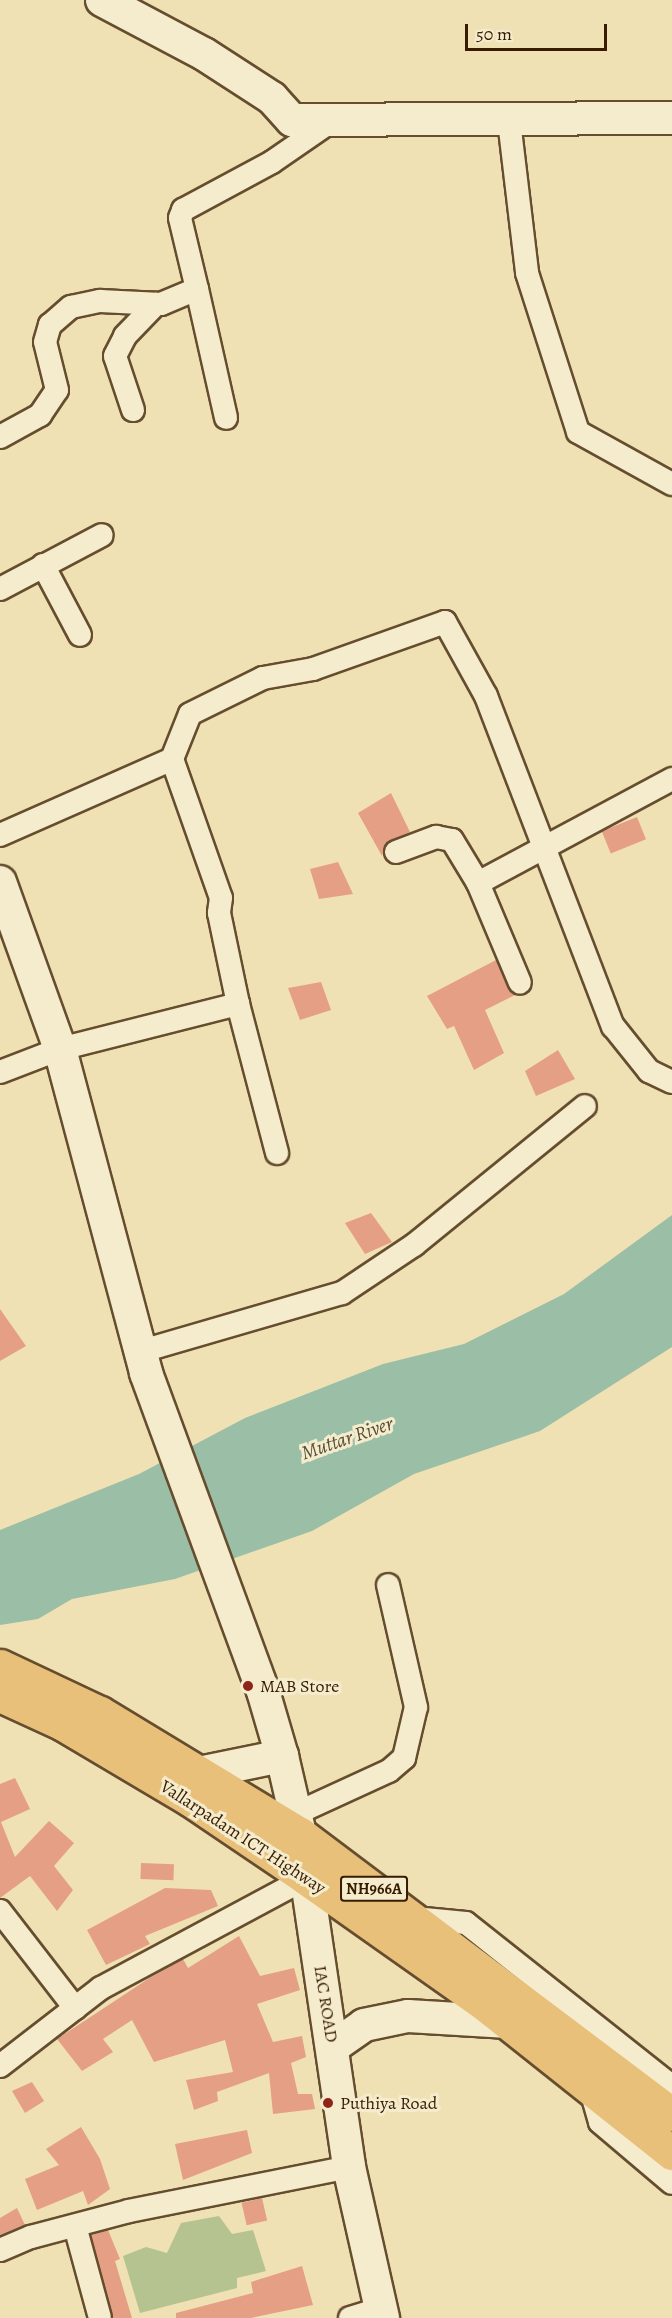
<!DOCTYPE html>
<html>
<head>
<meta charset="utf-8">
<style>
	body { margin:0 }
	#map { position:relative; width:672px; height:2318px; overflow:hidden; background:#efe1b4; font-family:Alegreya,serif }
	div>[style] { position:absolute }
	.green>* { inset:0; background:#b5c390 }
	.water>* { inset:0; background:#9bbea7 }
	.building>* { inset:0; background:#e59f85; transform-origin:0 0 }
	.roads { filter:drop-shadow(2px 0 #654d2e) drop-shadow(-2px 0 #654d2e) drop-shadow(0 2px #654d2e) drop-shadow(0 -2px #654d2e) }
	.street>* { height:22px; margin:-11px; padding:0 11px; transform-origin:11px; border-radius:11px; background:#f5ecce }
	.secondary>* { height:32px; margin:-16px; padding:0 16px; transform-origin:16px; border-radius:16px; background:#f5ecce }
	.highway>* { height:33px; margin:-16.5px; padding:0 16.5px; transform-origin:16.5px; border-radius:16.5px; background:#e8c07a }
	.dots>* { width:16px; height:16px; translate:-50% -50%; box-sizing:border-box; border:3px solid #f5ecce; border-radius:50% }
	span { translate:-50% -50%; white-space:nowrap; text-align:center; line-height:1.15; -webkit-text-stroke:6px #f5ecce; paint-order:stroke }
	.shield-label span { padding:2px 4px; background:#f5ecce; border:2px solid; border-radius:4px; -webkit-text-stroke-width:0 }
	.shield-label { font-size:16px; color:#371c01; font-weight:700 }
	.poi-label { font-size:18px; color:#371c01 }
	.left { translate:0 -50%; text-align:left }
	.street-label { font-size:18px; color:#371c01 }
	.water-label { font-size:20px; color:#554d33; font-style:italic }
	.scale { position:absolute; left:465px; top:24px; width:142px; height:27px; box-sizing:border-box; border:3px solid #371c01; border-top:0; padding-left:8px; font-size:18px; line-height:21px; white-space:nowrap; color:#371c01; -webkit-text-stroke:4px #f5ecce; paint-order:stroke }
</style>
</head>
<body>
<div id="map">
	<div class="green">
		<div style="clip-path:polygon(219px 2216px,232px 2234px,253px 2230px,266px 2271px,237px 2278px,237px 2288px,140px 2313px,123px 2256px,146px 2247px,167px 2253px,181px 2223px)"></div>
	</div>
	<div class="water">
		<div style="clip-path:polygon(672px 1215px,672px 1347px,540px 1431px,414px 1474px,312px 1531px,175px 1579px,72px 1599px,38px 1619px,0 1625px,0 1530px,139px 1474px,245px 1418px,383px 1364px,464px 1344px,564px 1294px)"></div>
	</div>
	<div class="building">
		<div style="clip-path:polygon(391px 793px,410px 832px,386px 843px,382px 856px,358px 813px)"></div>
		<div style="left:637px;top:817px;width:24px;height:38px;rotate:68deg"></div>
		<div style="clip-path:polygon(338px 862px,353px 894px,319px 899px,310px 869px)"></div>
		<div style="clip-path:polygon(496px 960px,515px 995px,485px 1010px,504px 1053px,474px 1070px,454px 1026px,447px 1029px,427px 996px)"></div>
		<div style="clip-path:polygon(321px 982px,331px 1010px,300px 1020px,288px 988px)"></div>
		<div style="clip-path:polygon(558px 1050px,575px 1079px,536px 1096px,525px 1071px)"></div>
		<div style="clip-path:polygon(371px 1213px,392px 1242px,365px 1254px,345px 1223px)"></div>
		<div style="clip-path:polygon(0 1309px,26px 1346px,0 1361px)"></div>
		<div style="clip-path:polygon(15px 1778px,30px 1809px,1px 1822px,15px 1857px,49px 1821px,74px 1843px,54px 1866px,73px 1890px,57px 1911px,30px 1876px,0 1898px,0 1784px)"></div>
		<div style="left:141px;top:1863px;width:33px;height:16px;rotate:2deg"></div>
		<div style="clip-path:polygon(165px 1888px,211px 1890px,218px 1906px,145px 1936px,150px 1944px,106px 1965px,87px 1930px)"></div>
		<div style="clip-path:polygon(239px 1936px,260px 1976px,294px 1968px,300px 1990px,257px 2004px,273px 2042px,302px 2036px,306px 2057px,291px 2063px,298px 2094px,312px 2094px,315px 2109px,273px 2114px,269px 2073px,217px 2092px,218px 2101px,194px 2110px,186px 2080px,233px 2072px,225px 2040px,154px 2062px,132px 2020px,103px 2039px,113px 2052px,82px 2071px,57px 2039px,151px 1977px,183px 1959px,188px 1968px)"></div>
		<div style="clip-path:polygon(32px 2082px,44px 2101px,25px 2113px,12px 2091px)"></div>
		<div style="clip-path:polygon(81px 2127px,100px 2159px,110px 2189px,88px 2205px,83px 2191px,37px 2210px,25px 2179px,59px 2165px,46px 2149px)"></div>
		<div style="clip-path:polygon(247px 2130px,252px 2153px,183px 2180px,175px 2144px)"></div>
		<div style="left:262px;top:2198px;width:23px;height:21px;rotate:77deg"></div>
		<div style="clip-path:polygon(17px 2208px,25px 2225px,0 2235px,0 2218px)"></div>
		<div style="clip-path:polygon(108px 2230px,120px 2259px,115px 2261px,132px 2318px,113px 2318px,91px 2235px)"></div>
		<div style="clip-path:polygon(302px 2266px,313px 2305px,251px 2318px,176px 2318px,176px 2313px,253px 2293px,251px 2282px)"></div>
	</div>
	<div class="roads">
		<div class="street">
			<div style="left:509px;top:121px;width:153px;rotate:83.2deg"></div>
			<div style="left:527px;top:273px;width:167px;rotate:72.2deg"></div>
			<div style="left:578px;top:432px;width:107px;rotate:29deg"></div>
			<div style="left:197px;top:289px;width:132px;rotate:77.3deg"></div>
			<div style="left:133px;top:410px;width:57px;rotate:-108.4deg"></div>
			<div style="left:115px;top:356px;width:22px;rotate:-63deg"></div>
			<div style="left:125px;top:336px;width:45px;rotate:-45.9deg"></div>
			<div style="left:0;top:437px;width:46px;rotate:-28.8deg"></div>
			<div style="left:40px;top:415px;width:30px;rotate:-56deg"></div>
			<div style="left:57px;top:390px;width:49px;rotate:-104deg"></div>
			<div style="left:45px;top:342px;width:18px;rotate:-74deg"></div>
			<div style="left:50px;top:325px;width:28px;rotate:-41deg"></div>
			<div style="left:71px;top:307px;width:30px;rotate:-12deg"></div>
			<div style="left:100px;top:301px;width:61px;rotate:2.8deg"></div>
			<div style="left:161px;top:304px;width:39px;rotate:-23deg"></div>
			<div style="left:197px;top:289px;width:73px;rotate:-103.5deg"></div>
			<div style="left:180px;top:218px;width:9px;rotate:-69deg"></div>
			<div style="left:183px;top:210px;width:101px;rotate:-28.3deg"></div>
			<div style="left:272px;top:162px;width:67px;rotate:-34.6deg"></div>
			<div style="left:43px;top:565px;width:79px;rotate:62.1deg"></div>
			<div style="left:0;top:589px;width:115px;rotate:-27.9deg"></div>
			<div style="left:172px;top:759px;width:147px;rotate:70.6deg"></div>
			<div style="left:221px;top:898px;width:15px;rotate:98deg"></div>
			<div style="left:219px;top:913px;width:93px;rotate:78.2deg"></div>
			<div style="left:238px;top:1004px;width:154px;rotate:75.3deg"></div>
			<div style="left:0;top:835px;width:188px;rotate:-23.8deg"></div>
			<div style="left:172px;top:759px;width:48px;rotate:-68.2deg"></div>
			<div style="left:190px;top:714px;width:81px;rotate:-26.3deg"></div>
			<div style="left:263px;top:678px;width:51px;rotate:-10.2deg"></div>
			<div style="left:313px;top:669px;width:140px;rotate:-19.6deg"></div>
			<div style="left:445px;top:622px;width:85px;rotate:61deg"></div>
			<div style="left:486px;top:696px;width:354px;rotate:69deg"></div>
			<div style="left:613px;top:1026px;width:58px;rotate:51.3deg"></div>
			<div style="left:649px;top:1071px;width:25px;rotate:26deg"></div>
			<div style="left:396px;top:852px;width:43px;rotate:-20.6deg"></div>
			<div style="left:436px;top:837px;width:16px;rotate:11deg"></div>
			<div style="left:452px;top:840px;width:50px;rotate:58.8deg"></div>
			<div style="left:478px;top:883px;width:108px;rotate:67.2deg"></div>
			<div style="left:478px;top:883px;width:220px;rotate:-28.2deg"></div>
			<div style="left:0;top:1072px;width:64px;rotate:-21deg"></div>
			<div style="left:60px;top:1049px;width:184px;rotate:-14.2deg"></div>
			<div style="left:142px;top:1351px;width:208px;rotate:-16.2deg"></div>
			<div style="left:342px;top:1293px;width:87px;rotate:-33.7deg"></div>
			<div style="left:414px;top:1245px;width:220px;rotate:-39.1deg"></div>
			<div style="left:295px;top:1814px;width:103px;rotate:-24.6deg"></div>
			<div style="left:389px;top:1771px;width:20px;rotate:-41deg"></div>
			<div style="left:404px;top:1758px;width:52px;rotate:-76.8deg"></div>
			<div style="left:416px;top:1707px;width:125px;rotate:-102.9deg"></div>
			<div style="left:0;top:1911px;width:123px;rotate:52.3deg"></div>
			<div style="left:414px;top:1918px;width:52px;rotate:5.5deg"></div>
			<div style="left:466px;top:1923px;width:263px;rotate:38.4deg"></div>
			<div style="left:0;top:2066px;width:128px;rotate:-37.7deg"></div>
			<div style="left:101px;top:1988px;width:233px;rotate:-28.2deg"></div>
			<div style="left:590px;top:2087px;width:36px;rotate:74deg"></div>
			<div style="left:600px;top:2122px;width:94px;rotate:40.3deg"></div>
			<div style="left:75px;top:2226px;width:95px;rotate:74.8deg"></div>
			<div style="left:0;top:2250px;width:34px;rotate:-23deg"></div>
			<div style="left:31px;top:2237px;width:101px;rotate:-14.9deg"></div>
			<div style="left:129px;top:2211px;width:224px;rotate:-11.3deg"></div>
			<div style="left:350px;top:2318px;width:34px;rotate:-17deg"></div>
		</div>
		<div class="secondary">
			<div style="left:102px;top:0;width:115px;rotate:27.9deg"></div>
			<div style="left:204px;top:54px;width:81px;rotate:32.9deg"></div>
			<div style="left:272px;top:98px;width:30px;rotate:48deg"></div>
			<div style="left:292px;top:120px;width:380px;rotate:-0.3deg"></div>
			<div style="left:0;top:882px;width:177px;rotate:70.2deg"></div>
			<div style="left:60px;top:1049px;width:335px;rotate:75.1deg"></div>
			<div style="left:146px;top:1373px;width:339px;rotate:69.8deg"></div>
			<div style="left:263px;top:1691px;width:68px;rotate:73.7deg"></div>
			<div style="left:282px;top:1756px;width:80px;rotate:77deg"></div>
			<div style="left:300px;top:1834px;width:337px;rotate:81.6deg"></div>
			<div style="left:349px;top:2167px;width:155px;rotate:77.3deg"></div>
			<div style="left:199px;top:1773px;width:85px;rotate:-11.6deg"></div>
			<div style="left:333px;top:2047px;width:38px;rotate:-35deg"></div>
			<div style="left:364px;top:2025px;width:45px;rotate:-11.6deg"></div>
			<div style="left:408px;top:2016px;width:100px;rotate:3.4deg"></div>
		</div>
		<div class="highway">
			<div style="left:0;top:1666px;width:110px;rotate:25.2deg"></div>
			<div style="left:100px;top:1713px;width:234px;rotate:31.2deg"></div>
			<div style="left:300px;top:1834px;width:466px;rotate:37deg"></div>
			<div style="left:0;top:1695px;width:69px;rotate:24.7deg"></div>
			<div style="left:63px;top:1724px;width:149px;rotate:30.7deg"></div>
			<div style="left:191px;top:1800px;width:139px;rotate:34.1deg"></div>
			<div style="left:306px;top:1878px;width:215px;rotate:35.2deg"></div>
			<div style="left:482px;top:2002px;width:243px;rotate:38.5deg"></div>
		</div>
	</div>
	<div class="dots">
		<div style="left:248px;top:1686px;background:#8f2418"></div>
		<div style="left:328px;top:2103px;background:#8f2418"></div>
	</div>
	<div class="shield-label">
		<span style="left:374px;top:1889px">NH966A</span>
	</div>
	<div class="poi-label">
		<span class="left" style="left:260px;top:1686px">MAB Store</span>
		<span class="left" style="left:340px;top:2103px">Puthiya Road</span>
	</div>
	<div class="street-label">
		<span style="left:243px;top:1837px;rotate:33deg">Vallarpadam ICT Highway</span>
		<span style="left:326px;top:2004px;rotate:81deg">IAC ROAD</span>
	</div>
	<div class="water-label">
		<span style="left:347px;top:1438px;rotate:-19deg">Muttar River</span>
	</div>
	<div class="scale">50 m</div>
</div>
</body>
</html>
